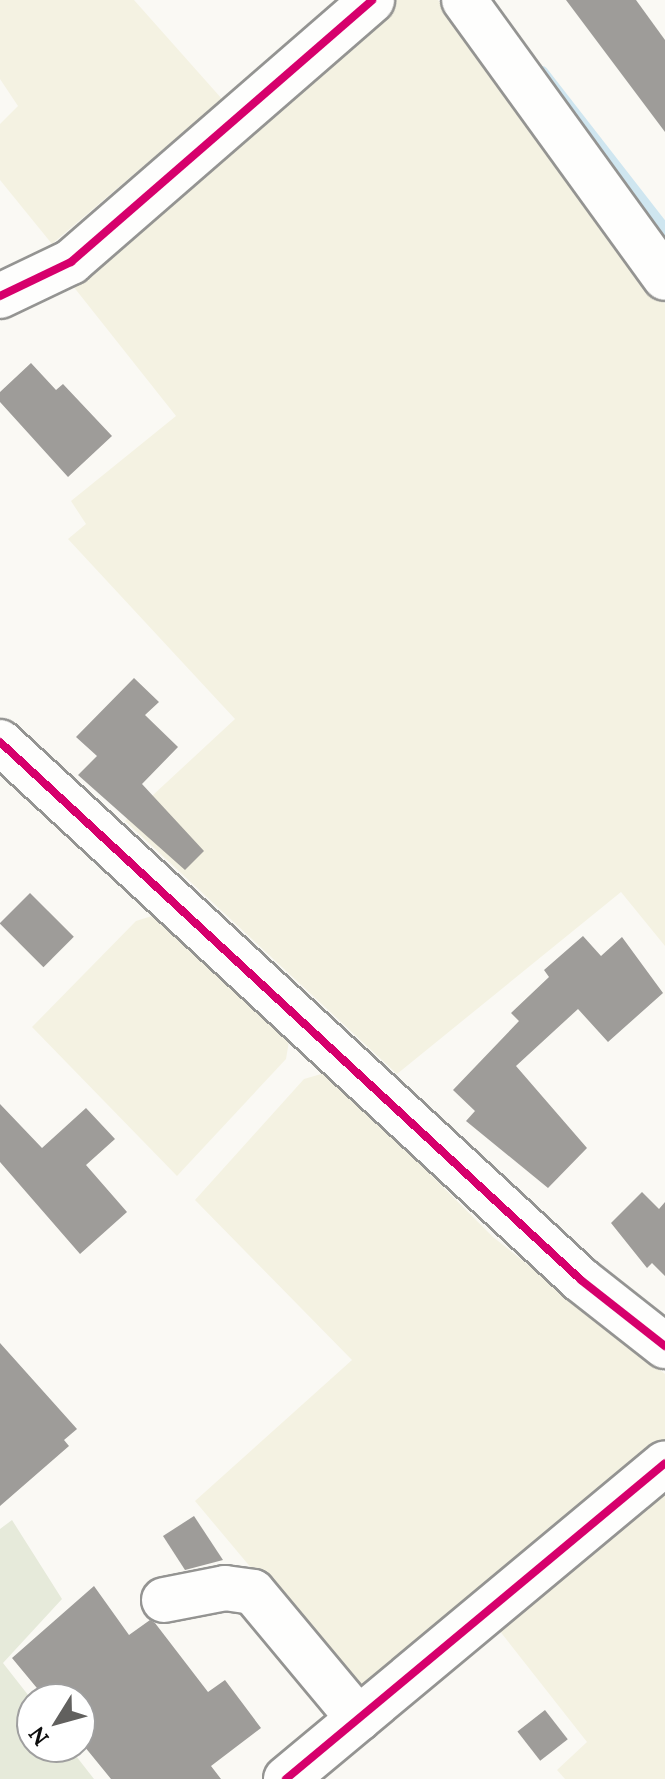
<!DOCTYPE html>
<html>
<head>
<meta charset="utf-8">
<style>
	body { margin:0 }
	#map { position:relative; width:665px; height:1779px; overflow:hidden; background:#faf9f4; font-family:Lora,serif }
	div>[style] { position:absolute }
	.farmland>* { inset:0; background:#f4f2e2 }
	.cemetery>* { inset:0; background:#e6eada }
	.stream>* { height:12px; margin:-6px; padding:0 6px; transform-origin:6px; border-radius:6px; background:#cfe6f0 }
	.building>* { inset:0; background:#9e9c99; transform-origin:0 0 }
	.roads { filter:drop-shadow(2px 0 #949492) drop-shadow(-2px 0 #949492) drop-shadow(0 2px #949492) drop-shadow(0 -2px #949492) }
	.minor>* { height:44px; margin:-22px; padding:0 22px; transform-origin:22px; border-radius:22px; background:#fefefd }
	.cycleway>* { height:8px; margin:-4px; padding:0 4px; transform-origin:4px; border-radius:4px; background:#d6006c }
	span { translate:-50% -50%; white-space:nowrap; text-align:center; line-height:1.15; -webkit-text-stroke:8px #fff; paint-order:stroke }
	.north { position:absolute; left:16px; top:1683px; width:80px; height:80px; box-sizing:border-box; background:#fff; border:2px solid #9f9f9f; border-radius:50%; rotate:233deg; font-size:22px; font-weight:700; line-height:32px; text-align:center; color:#0e0e0e }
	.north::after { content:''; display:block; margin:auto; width:28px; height:36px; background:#61605e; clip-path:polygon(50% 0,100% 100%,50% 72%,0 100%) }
</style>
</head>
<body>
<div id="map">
	<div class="farmland">
		<div style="clip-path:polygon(0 0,134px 0,222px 99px,52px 244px,0 180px,0 124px,18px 106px,0 79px)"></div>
		<div style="clip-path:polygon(384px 0,438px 0,665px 304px,665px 946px,621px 892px,397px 1074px,125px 821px,235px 719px,68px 539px,86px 524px,71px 501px,176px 416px,69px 281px)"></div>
		<div style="clip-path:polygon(155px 915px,289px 1041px,286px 1059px,177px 1176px,32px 1027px,136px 921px)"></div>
		<div style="clip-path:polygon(328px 1072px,493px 1237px,665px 1374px,665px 1441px,361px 1699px,195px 1501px,352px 1360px,195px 1200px,304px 1079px)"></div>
		<div style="clip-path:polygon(665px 1489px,665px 1779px,565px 1779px,557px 1770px,587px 1742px,499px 1630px)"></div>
	</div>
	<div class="cemetery">
		<div style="clip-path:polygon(12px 1520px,62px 1599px,3px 1663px,32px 1700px,32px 1747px,69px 1747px,94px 1779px,0 1779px,0 1529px)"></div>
	</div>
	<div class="stream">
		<div style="left:542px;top:72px;width:200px;rotate:52.1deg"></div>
	</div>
	<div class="building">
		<div style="clip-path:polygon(566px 0,636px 0,665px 40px,665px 132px)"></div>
		<div style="clip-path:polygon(31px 363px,56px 390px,63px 384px,112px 436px,68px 477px,0 402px,0 392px)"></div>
		<div style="clip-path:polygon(134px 678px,159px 702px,145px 715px,178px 747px,142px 784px,204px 851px,185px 870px,78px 775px,97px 756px,76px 737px)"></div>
		<div style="left:30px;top:893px;width:62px;height:43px;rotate:45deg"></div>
		<div style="clip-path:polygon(583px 936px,601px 956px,622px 937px,663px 993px,608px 1042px,578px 1009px,516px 1066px,587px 1148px,548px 1188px,466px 1121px,475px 1111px,453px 1090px,519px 1021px,511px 1013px,549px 977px,544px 970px)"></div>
		<div style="clip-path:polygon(0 1104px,42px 1148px,86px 1108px,115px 1139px,86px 1165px,127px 1212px,80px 1254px,0 1162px)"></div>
		<div style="clip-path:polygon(642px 1192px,659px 1209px,665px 1202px,665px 1276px,652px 1263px,647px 1268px,611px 1223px)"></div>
		<div style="clip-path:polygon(0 1343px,77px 1429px,64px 1440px,69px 1446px,0 1506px)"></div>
		<div style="clip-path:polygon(194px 1516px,223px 1560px,185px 1570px,163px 1536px)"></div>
		<div style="clip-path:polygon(94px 1586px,129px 1635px,150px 1620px,155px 1623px,208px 1692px,225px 1680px,261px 1728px,211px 1766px,221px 1779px,111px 1779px,80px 1741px,80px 1699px,46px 1699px,12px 1658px)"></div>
		<div style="left:545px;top:1710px;width:37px;height:35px;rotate:52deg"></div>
	</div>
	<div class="roads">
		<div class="minor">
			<div style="left:464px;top:0;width:343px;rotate:54.1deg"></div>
			<div style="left:0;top:296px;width:79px;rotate:-25.6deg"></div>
			<div style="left:71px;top:262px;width:399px;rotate:-41deg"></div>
			<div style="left:0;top:742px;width:792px;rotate:42.8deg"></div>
			<div style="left:581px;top:1280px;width:107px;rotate:38.2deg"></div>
			<div style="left:164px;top:1600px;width:62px;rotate:-11.1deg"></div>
			<div style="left:225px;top:1588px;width:28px;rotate:8deg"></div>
			<div style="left:253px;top:1592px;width:165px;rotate:50.2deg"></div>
			<div style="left:286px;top:1779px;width:493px;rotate:-39.8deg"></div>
		</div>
	</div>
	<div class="cycleway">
		<div style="left:0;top:296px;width:79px;rotate:-25.6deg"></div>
		<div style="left:71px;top:262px;width:399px;rotate:-41deg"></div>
		<div style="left:0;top:742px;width:792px;rotate:42.8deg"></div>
		<div style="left:581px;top:1280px;width:107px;rotate:38.2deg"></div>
		<div style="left:286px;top:1779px;width:493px;rotate:-39.8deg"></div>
	</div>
	<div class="north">N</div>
</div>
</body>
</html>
